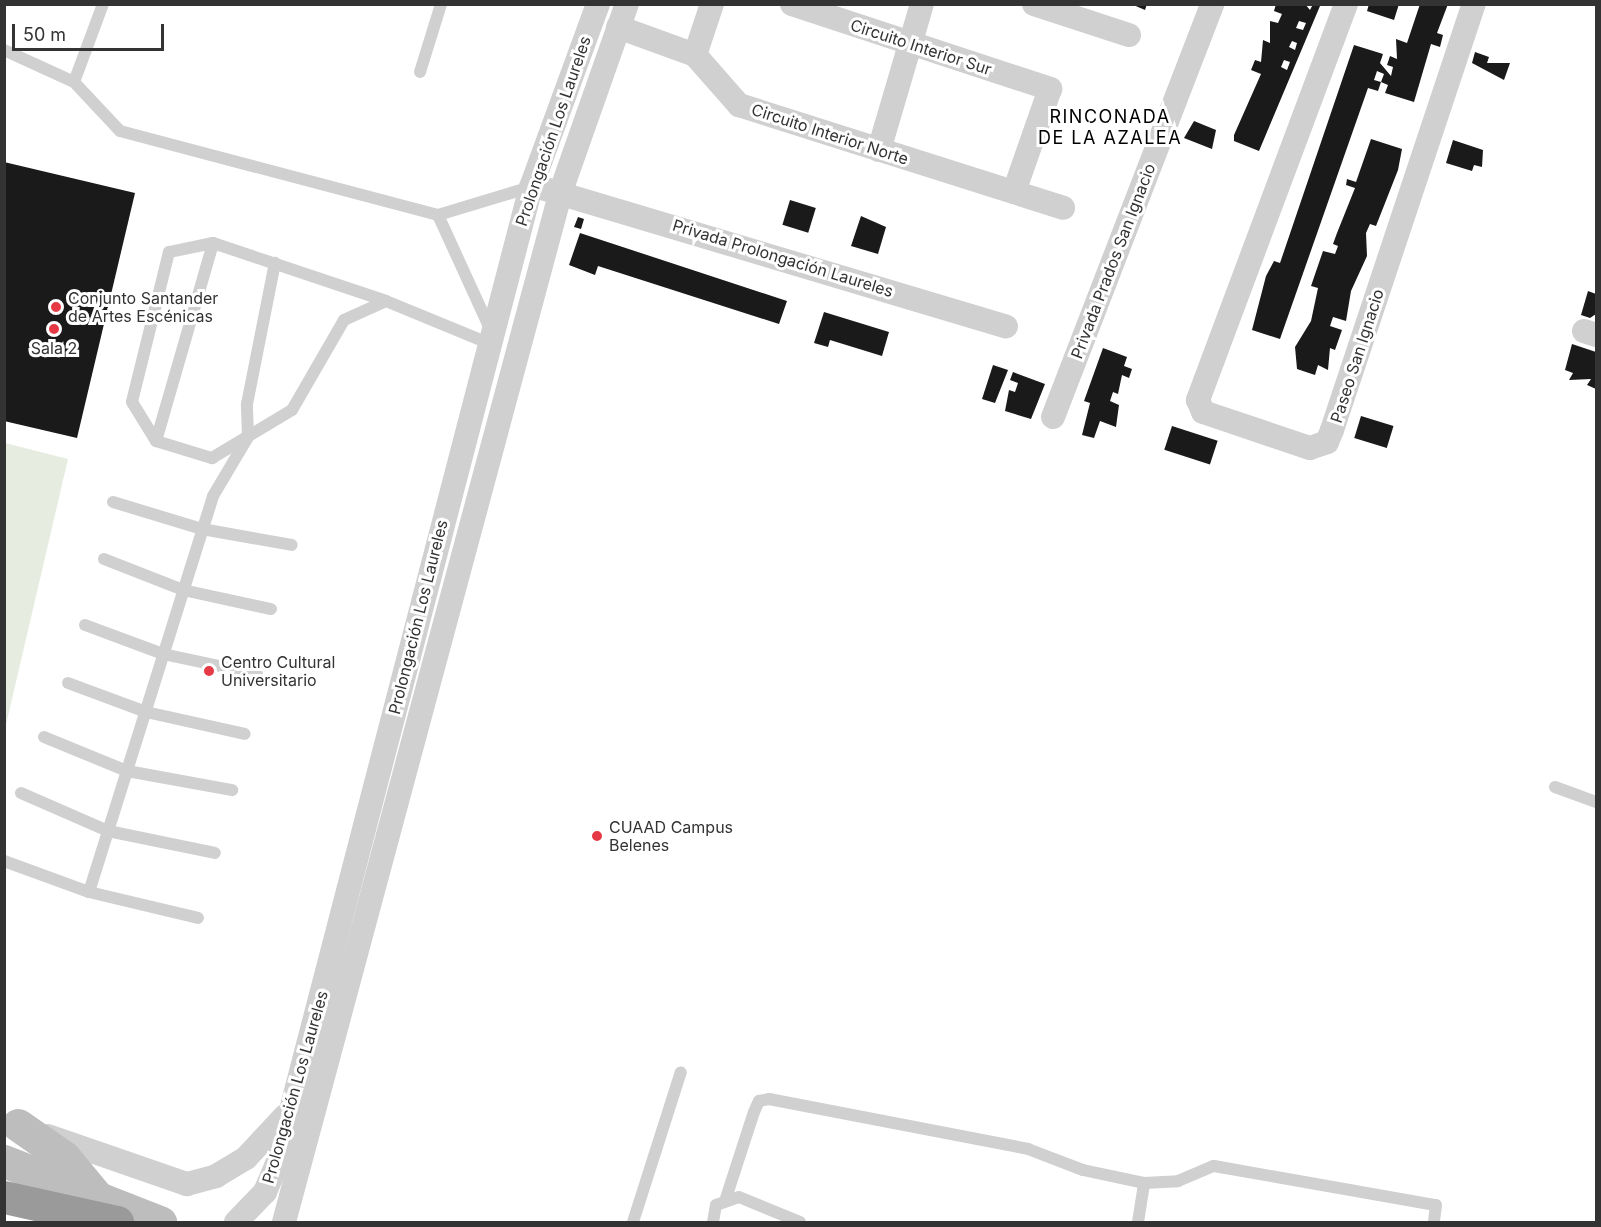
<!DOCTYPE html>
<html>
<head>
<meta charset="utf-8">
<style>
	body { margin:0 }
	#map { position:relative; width:1601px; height:1227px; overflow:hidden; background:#fff; font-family:Inter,sans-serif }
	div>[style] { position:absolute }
	.green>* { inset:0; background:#e6ecdf }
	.building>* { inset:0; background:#1a1a1a; transform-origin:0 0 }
	.service>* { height:12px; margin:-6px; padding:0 6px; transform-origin:6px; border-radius:6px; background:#d0d0d0 }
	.minor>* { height:24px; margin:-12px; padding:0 12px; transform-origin:12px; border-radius:12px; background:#d0d0d0 }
	.secondary>* { height:33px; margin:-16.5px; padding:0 16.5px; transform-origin:16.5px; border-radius:16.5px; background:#bdbdbd }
	.motorway>* { height:33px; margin:-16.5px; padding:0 16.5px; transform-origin:16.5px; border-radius:16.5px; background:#9a9a9a }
	.dots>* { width:16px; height:16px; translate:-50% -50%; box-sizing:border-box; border:3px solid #fff; border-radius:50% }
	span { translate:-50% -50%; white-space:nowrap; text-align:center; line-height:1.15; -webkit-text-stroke:6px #fff; paint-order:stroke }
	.street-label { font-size:16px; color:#333 }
	.poi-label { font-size:16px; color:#333 }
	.left { translate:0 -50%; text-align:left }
	.neighbourhood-label { font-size:18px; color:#000; letter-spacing:1.5px }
	.frame { position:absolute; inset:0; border:6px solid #333; pointer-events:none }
	.scale { position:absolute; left:12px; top:24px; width:152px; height:27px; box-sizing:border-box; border:3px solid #333; border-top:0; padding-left:8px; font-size:18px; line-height:21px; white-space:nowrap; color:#333; -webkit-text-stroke:4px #fff; paint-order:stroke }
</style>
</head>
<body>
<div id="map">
	<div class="green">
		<div style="clip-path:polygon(5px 443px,68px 459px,5px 729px,4px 443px)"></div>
	</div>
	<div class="building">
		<div style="clip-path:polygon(1131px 4px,1147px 4px,1145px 10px)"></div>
		<div style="clip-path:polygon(evenodd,1276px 4px,1305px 4px,1310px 10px,1313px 4px,1320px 6px,1259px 151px,1234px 141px,1234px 135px,1261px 74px,1251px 70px,1255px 60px,1261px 62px,1263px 40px,1270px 43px,1270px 21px,1278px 23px,1282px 14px,1274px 11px,1276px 4px,1299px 21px,1306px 23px,1303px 30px,1296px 28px,1299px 21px,1276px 4px,1292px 41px,1297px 43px,1295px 50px,1289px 47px,1292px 41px,1276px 4px,1284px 60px,1290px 62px,1287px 70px,1281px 67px,1284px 60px)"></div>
		<div style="clip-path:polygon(1369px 4px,1399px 4px,1394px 20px,1367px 11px)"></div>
		<div style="clip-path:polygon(evenodd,1420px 4px,1448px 4px,1437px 33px,1443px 35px,1440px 47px,1431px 44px,1414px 102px,1385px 93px,1388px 85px,1381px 82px,1378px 91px,1368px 88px,1280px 339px,1252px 330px,1266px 276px,1274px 261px,1280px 263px,1354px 45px,1383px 54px,1380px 63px,1391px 76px,1393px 67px,1387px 65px,1390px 56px,1397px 59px,1396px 39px,1407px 43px,1420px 4px,1377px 71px,1384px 74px,1381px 82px,1374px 80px,1377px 71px)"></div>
		<div style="clip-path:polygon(1475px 52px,1489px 57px,1487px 63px,1510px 63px,1504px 80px,1472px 63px)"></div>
		<div style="clip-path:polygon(1194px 121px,1216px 130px,1212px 149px,1184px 138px)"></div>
		<div style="clip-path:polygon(1371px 139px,1402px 149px,1398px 170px,1376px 226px,1370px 224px,1366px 233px,1367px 256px,1351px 291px,1346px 321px,1333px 317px,1330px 326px,1342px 330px,1335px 350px,1330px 348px,1328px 370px,1318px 365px,1315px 375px,1297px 369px,1295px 347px,1311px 321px,1318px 288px,1311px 286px,1323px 251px,1335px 254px,1338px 246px,1333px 244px,1337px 233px,1355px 188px,1346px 185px,1347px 179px,1356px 182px)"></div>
		<div style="clip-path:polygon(1453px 140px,1483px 150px,1482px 167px,1474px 165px,1472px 171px,1446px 163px)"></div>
		<div style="clip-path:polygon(4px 162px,135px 193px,77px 438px,4px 421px)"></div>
		<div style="left:790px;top:200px;width:27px;height:26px;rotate:17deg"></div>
		<div style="clip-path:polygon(861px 216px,886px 227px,878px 254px,851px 246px)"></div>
		<div style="clip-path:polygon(578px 217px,584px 219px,581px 229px,574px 227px)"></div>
		<div style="clip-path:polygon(580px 233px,787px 301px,779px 324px,598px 266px,595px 275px,569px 265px)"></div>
		<div style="clip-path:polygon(1588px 291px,1596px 294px,1596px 314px,1590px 318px,1581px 315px)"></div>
		<div style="clip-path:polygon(824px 312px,889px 332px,882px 356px,830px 340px,828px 347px,814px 343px)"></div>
		<div style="clip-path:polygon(1572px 344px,1596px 352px,1596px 389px,1587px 385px,1591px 379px,1569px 380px,1573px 373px,1565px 370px)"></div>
		<div style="clip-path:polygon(1103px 348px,1127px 357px,1124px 366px,1132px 369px,1129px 378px,1122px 375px,1118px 394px,1113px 392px,1110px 401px,1119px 405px,1116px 427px,1100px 421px,1094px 438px,1082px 435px,1090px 403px,1084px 401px)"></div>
		<div style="clip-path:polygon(993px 365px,1008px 370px,995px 403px,982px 399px)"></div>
		<div style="clip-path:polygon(1013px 372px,1045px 384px,1031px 419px,1005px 411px,1009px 390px,1015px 392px,1018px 383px,1010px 380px)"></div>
		<div style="left:1361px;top:416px;width:34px;height:23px;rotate:17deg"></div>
		<div style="left:1172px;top:426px;width:48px;height:25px;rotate:18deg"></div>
	</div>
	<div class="service">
		<div style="left:103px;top:4px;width:83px;rotate:110.4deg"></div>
		<div style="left:74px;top:82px;width:67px;rotate:46.8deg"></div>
		<div style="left:120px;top:131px;width:329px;rotate:14.8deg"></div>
		<div style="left:438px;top:215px;width:97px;rotate:-16.8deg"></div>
		<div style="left:4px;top:50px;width:77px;rotate:24.6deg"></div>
		<div style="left:420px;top:72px;width:71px;rotate:-72.8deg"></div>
		<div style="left:438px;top:215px;width:128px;rotate:65.4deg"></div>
		<div style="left:213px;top:243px;width:45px;rotate:168.4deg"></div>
		<div style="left:169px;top:252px;width:154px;rotate:103.9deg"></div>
		<div style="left:132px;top:402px;width:46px;rotate:58.4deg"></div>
		<div style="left:156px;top:441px;width:59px;rotate:16.9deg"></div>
		<div style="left:212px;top:458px;width:93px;rotate:-31deg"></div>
		<div style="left:292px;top:410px;width:104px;rotate:-60deg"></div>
		<div style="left:344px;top:320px;width:46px;rotate:-24.3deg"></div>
		<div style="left:156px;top:441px;width:206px;rotate:-73.9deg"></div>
		<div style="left:213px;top:243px;width:182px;rotate:18.5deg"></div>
		<div style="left:386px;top:301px;width:110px;rotate:22.4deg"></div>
		<div style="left:113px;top:502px;width:93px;rotate:16.9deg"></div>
		<div style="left:202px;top:529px;width:91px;rotate:10.1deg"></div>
		<div style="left:104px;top:559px;width:85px;rotate:21.4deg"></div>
		<div style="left:183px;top:590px;width:90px;rotate:12.2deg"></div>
		<div style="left:85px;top:625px;width:83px;rotate:20.4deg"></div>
		<div style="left:163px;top:654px;width:96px;rotate:12deg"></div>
		<div style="left:68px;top:683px;width:83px;rotate:20.4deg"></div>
		<div style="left:146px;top:712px;width:101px;rotate:12.5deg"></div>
		<div style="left:44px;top:737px;width:90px;rotate:22.3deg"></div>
		<div style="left:127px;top:771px;width:107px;rotate:10.3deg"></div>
		<div style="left:1555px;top:787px;width:44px;rotate:20.1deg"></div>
		<div style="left:21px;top:793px;width:95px;rotate:23.6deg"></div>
		<div style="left:108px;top:831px;width:109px;rotate:11.6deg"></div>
		<div style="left:4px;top:861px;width:90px;rotate:20deg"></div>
		<div style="left:89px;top:892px;width:112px;rotate:13.4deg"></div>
		<div style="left:89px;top:892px;width:415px;rotate:-72.6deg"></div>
		<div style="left:213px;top:496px;width:69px;rotate:-59.3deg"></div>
		<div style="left:248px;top:437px;width:33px;rotate:-92deg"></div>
		<div style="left:247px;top:404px;width:144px;rotate:-78.8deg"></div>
		<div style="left:726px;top:1198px;width:90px;rotate:-72deg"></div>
		<div style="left:754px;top:1112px;width:12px;rotate:-66deg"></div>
		<div style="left:759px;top:1101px;width:10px;rotate:-11deg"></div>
		<div style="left:769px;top:1099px;width:264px;rotate:10.9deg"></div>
		<div style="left:1028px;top:1149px;width:59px;rotate:20.9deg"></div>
		<div style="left:1083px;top:1170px;width:62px;rotate:12deg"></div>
		<div style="left:1144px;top:1183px;width:34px;rotate:-3deg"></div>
		<div style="left:1178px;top:1181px;width:39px;rotate:-23deg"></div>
		<div style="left:1214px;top:1166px;width:225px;rotate:10deg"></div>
		<div style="left:1436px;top:1205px;width:17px;rotate:97deg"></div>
		<div style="left:633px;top:1222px;width:157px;rotate:-72.3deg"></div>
		<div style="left:713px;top:1222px;width:17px;rotate:-80deg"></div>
		<div style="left:716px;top:1205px;width:24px;rotate:-19deg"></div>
		<div style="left:739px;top:1197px;width:66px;rotate:22.3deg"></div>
		<div style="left:1138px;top:1222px;width:39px;rotate:-81deg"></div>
	</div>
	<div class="minor">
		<div style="left:792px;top:4px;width:272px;rotate:18.2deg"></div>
		<div style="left:1050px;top:89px;width:109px;rotate:109.3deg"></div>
		<div style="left:1034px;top:4px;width:100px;rotate:18.1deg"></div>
		<div style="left:1346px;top:4px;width:423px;rotate:110.5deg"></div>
		<div style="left:1198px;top:400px;width:13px;rotate:67deg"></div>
		<div style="left:1203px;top:412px;width:113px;rotate:18.6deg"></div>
		<div style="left:1310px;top:448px;width:18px;rotate:-19deg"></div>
		<div style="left:1327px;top:442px;width:13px;rotate:-67deg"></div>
		<div style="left:1332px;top:430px;width:449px;rotate:-71.6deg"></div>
		<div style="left:618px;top:27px;width:82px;rotate:20deg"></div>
		<div style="left:695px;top:55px;width:67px;rotate:48.7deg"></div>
		<div style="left:739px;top:105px;width:340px;rotate:17.6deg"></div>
		<div style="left:695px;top:55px;width:54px;rotate:-71.6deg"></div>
		<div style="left:879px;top:150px;width:152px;rotate:-73.6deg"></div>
		<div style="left:545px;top:189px;width:481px;rotate:16.6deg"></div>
		<div style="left:1584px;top:331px;width:13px;rotate:18deg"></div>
		<div style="left:1053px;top:417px;width:443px;rotate:-68.9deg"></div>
		<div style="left:48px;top:1136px;width:147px;rotate:19.1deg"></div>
		<div style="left:187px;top:1184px;width:30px;rotate:-15deg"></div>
		<div style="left:216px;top:1176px;width:35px;rotate:-31deg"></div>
		<div style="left:246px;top:1158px;width:57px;rotate:-47.1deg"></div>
		<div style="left:236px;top:1222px;width:42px;rotate:-46deg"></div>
		<div style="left:265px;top:1192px;width:30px;rotate:-67deg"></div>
		<div style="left:277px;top:1164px;width:1009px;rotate:-75.43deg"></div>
		<div style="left:531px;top:187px;width:195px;rotate:-69.9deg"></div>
		<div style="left:284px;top:1222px;width:1068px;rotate:-74.96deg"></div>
		<div style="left:561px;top:191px;width:198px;rotate:-70.6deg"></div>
	</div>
	<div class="secondary">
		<div style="left:18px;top:1125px;width:56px;rotate:34.8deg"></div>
		<div style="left:64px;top:1157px;width:53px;rotate:50.3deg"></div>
		<div style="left:4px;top:1161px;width:168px;rotate:21.4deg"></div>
	</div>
	<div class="motorway">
		<div style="left:4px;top:1197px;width:116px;rotate:12.5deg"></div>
	</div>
	<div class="dots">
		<div style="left:56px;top:307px;background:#e63946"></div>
		<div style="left:54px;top:329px;background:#e63946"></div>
		<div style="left:209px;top:671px;background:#e63946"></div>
		<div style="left:597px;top:836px;background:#e63946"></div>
	</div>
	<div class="street-label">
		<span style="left:921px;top:47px;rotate:18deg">Circuito Interior Sur</span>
		<span style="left:553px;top:131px;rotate:-71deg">Prolongación Los Laureles</span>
		<span style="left:830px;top:134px;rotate:18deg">Circuito Interior Norte</span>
		<span style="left:783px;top:258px;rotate:17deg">Privada Prolongación Laureles</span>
		<span style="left:1113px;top:261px;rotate:-69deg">Privada Prados San Ignacio</span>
		<span style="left:1357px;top:356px;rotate:-72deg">Paseo San Ignacio</span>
		<span style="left:418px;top:617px;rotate:-76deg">Prolongación Los Laureles</span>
		<span style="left:295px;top:1087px;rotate:-74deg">Prolongación Los Laureles</span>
	</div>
	<div class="poi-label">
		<span class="left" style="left:68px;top:307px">Conjunto Santander<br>de Artes Escénicas</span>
		<span style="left:54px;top:348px">Sala 2</span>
		<span class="left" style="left:221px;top:671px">Centro Cultural<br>Universitario</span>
		<span class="left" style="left:609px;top:836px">CUAAD Campus<br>Belenes</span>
	</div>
	<div class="neighbourhood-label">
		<span style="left:1110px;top:128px">RINCONADA<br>DE LA AZALEA</span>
	</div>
	<div class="frame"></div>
	<div class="scale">50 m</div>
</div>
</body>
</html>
